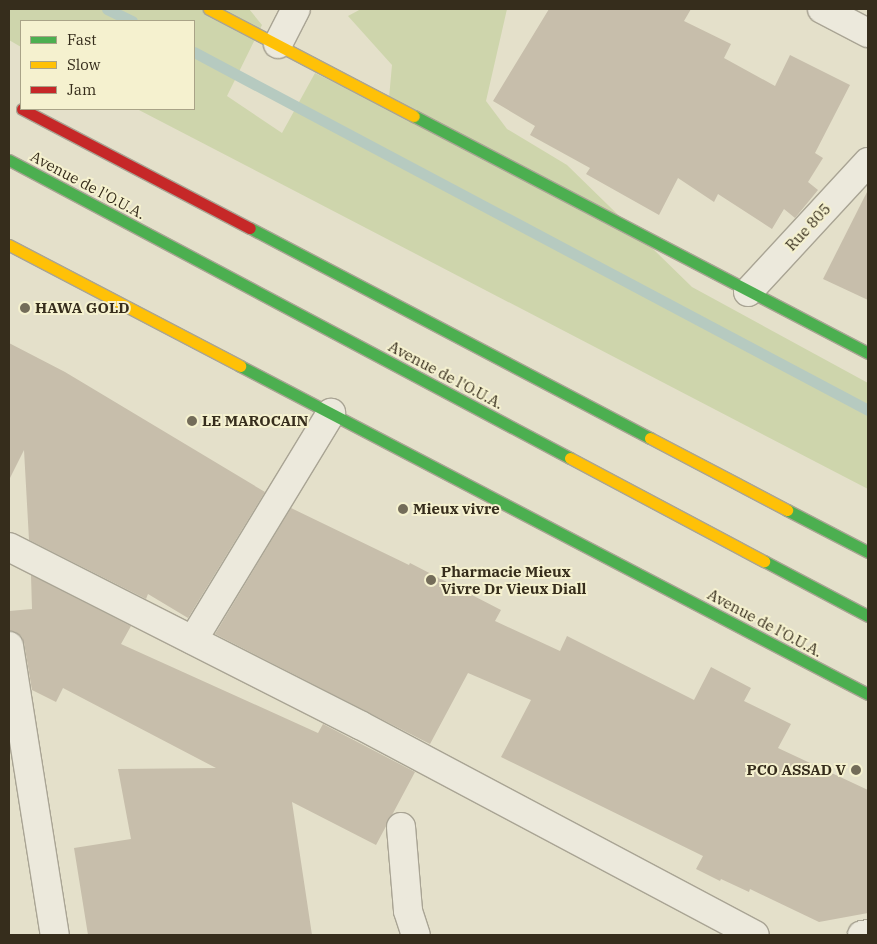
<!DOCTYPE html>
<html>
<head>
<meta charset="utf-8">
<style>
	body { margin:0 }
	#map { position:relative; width:877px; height:944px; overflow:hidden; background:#e4e0ca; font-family:"IBM Plex Serif",serif }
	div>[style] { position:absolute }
	.green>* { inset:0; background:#ced5ac }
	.stream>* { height:11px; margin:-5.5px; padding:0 5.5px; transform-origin:5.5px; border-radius:5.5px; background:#b6cac0 }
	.building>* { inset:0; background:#c7beab }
	.roads { filter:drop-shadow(1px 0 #a9a494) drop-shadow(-1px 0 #a9a494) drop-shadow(0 1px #a9a494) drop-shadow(0 -1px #a9a494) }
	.street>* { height:28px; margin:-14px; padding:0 14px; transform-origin:14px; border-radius:14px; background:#ece9dc }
	.fast>* { height:11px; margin:-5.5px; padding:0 5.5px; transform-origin:5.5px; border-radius:5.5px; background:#4caf50 }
	.slow>* { height:11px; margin:-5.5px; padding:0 5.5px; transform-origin:5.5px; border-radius:5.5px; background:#ffc107 }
	.jam>* { height:11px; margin:-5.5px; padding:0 5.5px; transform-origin:5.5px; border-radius:5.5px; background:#c62828 }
	.dots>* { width:14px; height:14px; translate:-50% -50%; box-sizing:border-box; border:2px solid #f5f1cf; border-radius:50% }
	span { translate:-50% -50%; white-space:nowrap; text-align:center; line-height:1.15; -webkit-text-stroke:4px #f5f1cf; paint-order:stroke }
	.street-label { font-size:15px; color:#362d1c }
	.poi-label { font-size:15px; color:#362d1c; font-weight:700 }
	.left { translate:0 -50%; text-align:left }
	.right { translate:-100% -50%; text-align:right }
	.frame { position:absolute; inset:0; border:10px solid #362d1c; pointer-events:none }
	.legend { position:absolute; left:20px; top:20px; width:175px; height:90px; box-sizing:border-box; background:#f5f1cf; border:1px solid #a9a387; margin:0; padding:6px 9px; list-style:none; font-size:15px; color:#362d1c }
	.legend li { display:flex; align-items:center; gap:10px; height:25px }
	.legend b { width:25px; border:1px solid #a9a387 }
</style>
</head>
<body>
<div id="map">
	<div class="green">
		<div style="clip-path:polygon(9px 9px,249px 9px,262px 25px,227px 96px,282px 133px,315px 73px,388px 109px,392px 65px,348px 16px,361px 9px,507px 9px,486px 101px,507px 129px,567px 165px,692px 287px,868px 383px,868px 489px,137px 109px,194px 109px,194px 21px,21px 21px,21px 47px,9px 40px)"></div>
	</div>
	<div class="stream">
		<div style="left:107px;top:9px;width:28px;rotate:26deg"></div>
		<div style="left:194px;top:52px;width:763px;rotate:27.98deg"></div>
	</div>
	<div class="building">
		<div style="clip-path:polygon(549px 9px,691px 9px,684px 21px,731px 44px,724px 58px,775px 86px,790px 55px,850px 85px,815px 153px,823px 158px,808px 182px,818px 190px,795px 218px,784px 209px,772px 229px,718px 194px,714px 202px,678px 178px,659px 215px,586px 174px,590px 168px,530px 135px,535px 126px,493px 101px)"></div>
		<div style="clip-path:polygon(868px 190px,868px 300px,823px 279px)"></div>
		<div style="clip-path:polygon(9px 343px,65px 372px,265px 492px,188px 618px,148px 594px,146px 599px,29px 540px,24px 450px,9px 480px)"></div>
		<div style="clip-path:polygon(291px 508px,409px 565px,410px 563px,501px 610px,495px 621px,560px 651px,567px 636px,694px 700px,711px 667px,751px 688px,744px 701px,791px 724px,778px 748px,868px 790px,868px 913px,819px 922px,750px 889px,749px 892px,721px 879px,720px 881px,696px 869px,703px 856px,501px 757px,531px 700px,468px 673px,430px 744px,215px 634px)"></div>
		<div style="clip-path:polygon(31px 575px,131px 626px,121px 644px,318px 733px,323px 724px,415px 772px,376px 845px,292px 802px,312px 935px,88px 935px,74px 848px,131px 839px,118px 769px,216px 768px,63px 688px,56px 702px,32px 690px,24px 643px,21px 636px,9px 631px,9px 611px,32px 609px)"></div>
	</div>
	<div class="roads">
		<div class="street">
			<div style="left:822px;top:9px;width:52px;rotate:27.6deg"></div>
			<div style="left:278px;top:44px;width:39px;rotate:-63deg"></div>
			<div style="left:748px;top:292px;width:177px;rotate:-47.3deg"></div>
			<div style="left:9px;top:547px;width:394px;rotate:26.9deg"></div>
			<div style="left:360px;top:725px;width:447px;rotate:28deg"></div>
			<div style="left:193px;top:640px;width:266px;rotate:-58.7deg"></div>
			<div style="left:9px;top:646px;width:293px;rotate:81deg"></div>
			<div style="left:401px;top:827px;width:84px;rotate:85.2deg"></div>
			<div style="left:408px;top:911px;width:25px;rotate:72deg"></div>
			<div style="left:862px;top:935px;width:6px;rotate:-9deg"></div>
		</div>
		<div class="fast">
			<div style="left:414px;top:116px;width:512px;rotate:27.57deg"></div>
			<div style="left:9px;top:160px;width:635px;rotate:27.98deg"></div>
			<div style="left:250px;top:228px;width:452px;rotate:27.7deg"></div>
			<div style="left:240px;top:366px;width:708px;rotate:27.58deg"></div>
			<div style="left:787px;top:510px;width:91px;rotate:27.4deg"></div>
			<div style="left:764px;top:561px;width:118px;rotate:27.9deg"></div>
		</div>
		<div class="slow">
			<div style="left:209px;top:9px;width:231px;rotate:27.6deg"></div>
			<div style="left:9px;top:245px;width:261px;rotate:27.6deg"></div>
			<div style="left:650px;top:438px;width:155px;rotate:27.7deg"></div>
			<div style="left:570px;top:458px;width:220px;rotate:28deg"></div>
		</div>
		<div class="jam">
			<div style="left:22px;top:109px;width:257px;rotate:27.6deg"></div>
		</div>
	</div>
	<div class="dots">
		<div style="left:25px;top:308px;background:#736c59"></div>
		<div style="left:192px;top:421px;background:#736c59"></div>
		<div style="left:403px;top:509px;background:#736c59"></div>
		<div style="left:431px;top:580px;background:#736c59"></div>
		<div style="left:856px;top:770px;background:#736c59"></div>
	</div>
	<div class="street-label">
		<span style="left:88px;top:185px;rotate:28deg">Avenue de l'O.U.A.</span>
		<span style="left:808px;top:227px;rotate:-47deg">Rue 805</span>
		<span style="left:446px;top:375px;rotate:28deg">Avenue de l'O.U.A.</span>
		<span style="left:765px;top:623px;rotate:28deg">Avenue de l'O.U.A.</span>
	</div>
	<div class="poi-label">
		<span class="left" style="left:35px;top:308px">HAWA GOLD</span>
		<span class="left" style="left:202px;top:421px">LE MAROCAIN</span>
		<span class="left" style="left:413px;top:509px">Mieux vivre</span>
		<span class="left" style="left:441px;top:580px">Pharmacie Mieux<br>Vivre Dr Vieux Diall</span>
		<span class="right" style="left:846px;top:770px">PCO ASSAD V</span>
	</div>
	<div class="frame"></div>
	<ul class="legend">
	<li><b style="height:6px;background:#4caf50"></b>Fast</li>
	<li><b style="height:6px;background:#ffc107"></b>Slow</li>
	<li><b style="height:6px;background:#c62828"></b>Jam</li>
	</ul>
</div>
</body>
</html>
